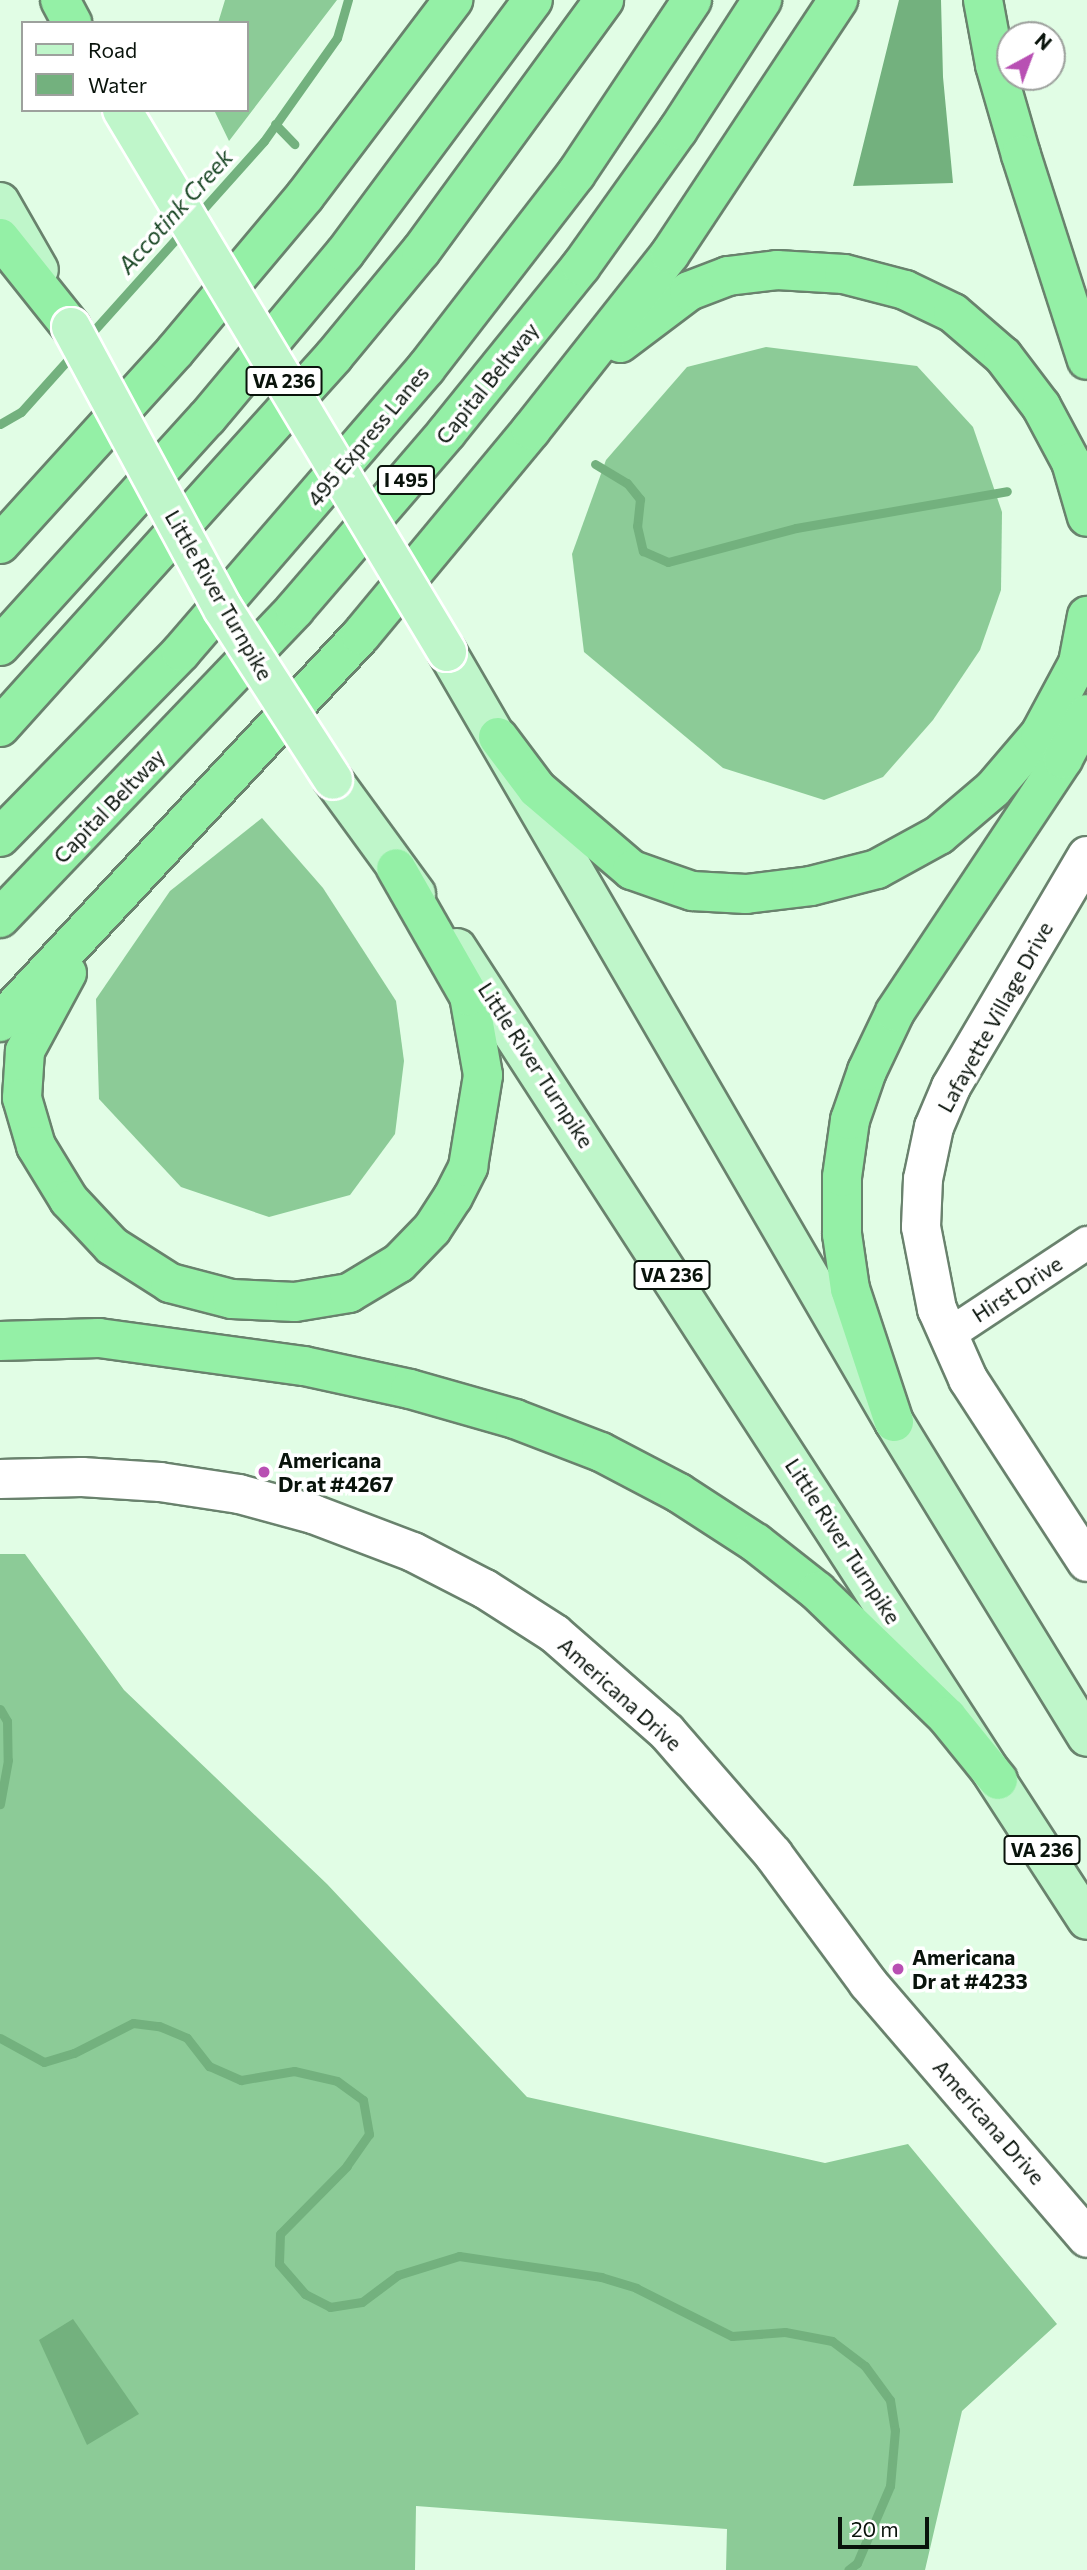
<!DOCTYPE html>
<html>
<head>
<meta charset="utf-8">
<style>
	body { margin:0 }
	#map { position:relative; width:1087px; height:2570px; overflow:hidden; background:#e1fde5; font-family:Commissioner,sans-serif }
	div>[style] { position:absolute }
	.forest>* { inset:0; background:#8ccb97 }
	.water>* { inset:0; background:#73b17e }
	.stream>* { height:9px; margin:-4.5px; padding:0 4.5px; transform-origin:4.5px; border-radius:4.5px; background:#73b17e }
	.roads { filter:drop-shadow(2px 0 #69826d) drop-shadow(-2px 0 #69826d) drop-shadow(0 2px #69826d) drop-shadow(0 -2px #69826d) }
	.minor>* { height:32px; margin:-16px; padding:0 16px; transform-origin:16px; border-radius:16px; background:#fff }
	.tertiary>* { height:38px; margin:-19px; padding:0 19px; transform-origin:19px; border-radius:19px; background:#fff }
	.primary>* { height:38px; margin:-19px; padding:0 19px; transform-origin:19px; border-radius:19px; background:#bff6ca }
	.motorway>* { height:38px; margin:-19px; padding:0 19px; transform-origin:19px; border-radius:19px; background:#94f0a6 }
	.bridges { filter:drop-shadow(2px 0 #fff) drop-shadow(-2px 0 #fff) drop-shadow(0 2px #fff) drop-shadow(0 -2px #fff) }
	.primary-bridge>* { height:38px; margin:-19px; padding:0 19px; transform-origin:19px; border-radius:19px; background:#bff6ca }
	.dots>* { width:19px; height:19px; translate:-50% -50%; box-sizing:border-box; border:4px solid #fff; border-radius:50% }
	span { translate:-50% -50%; white-space:nowrap; text-align:center; line-height:1.15; -webkit-text-stroke:7px #fff; paint-order:stroke }
	.shield-label span { padding:2px 5px; background:#fff; border:2px solid; border-radius:5px; -webkit-text-stroke-width:0 }
	.shield-label { font-size:19px; color:#09130b; font-weight:700 }
	.street-label { font-size:21px; color:#09130b }
	.poi-label { font-size:21px; color:#09130b; font-weight:700 }
	.left { translate:0 -50%; text-align:left }
	.water-label { font-size:23px; color:#184523; font-style:italic }
	.legend { position:absolute; left:21px; top:21px; width:228px; height:91px; box-sizing:border-box; background:#fff; border:2px solid #9da19d; margin:0; padding:9px 12px; list-style:none; font-size:21px; color:#09130b }
	.legend li { display:flex; align-items:center; gap:14px; height:35px }
	.legend b { width:35px; border:2px solid #9da19d }
	.north { position:absolute; left:996px; top:21px; width:70px; height:70px; box-sizing:border-box; background:#fff; border:2px solid #9da19d; border-radius:50%; rotate:41deg; font-size:19px; font-weight:700; line-height:28px; text-align:center; color:#09130b }
	.north::after { content:''; display:block; margin:auto; width:24px; height:32px; background:#b850b3; clip-path:polygon(50% 0,100% 100%,50% 72%,0 100%) }
	.scale { position:absolute; left:838px; top:2517px; width:91px; height:32px; box-sizing:border-box; border:4px solid #09130b; border-top:0; padding-left:9px; font-size:21px; line-height:24px; white-space:nowrap; color:#09130b; -webkit-text-stroke:5px #fff; paint-order:stroke }
</style>
</head>
<body>
<div id="map">
	<div class="forest">
		<div style="clip-path:polygon(225px 0,337px 0,229px 141px,214px 110px,247px 110px,247px 23px,218px 23px)"></div>
		<div style="clip-path:polygon(766px 347px,917px 366px,973px 427px,1002px 512px,1001px 590px,980px 650px,933px 720px,883px 777px,824px 800px,723px 768px,584px 652px,572px 554px,606px 460px,687px 367px)"></div>
		<div style="clip-path:polygon(262px 818px,323px 888px,396px 1001px,404px 1061px,395px 1134px,350px 1195px,269px 1217px,181px 1187px,99px 1099px,96px 999px,170px 891px)"></div>
		<div style="clip-path:polygon(0 1554px,25px 1554px,124px 1690px,327px 1884px,527px 2097px,825px 2163px,908px 2144px,1057px 2324px,962px 2411px,925px 2570px,726px 2570px,727px 2529px,416px 2506px,415px 2570px,0 2570px)"></div>
	</div>
	<div class="water">
		<div style="clip-path:polygon(899px 0,941px 0,943px 77px,953px 183px,853px 186px)"></div>
		<div style="clip-path:polygon(73px 2319px,139px 2414px,87px 2445px,39px 2340px)"></div>
	</div>
	<div class="stream">
		<div style="left:275px;top:124px;width:28px;rotate:46deg"></div>
		<div style="left:196px;top:217px;width:102px;rotate:-48.2deg"></div>
		<div style="left:264px;top:141px;width:126px;rotate:-54.7deg"></div>
		<div style="left:337px;top:38px;width:40px;rotate:-74deg"></div>
		<div style="left:88px;top:337px;width:144px;rotate:-48.1deg"></div>
		<div style="left:0;top:424px;width:24px;rotate:-30deg"></div>
		<div style="left:21px;top:412px;width:79px;rotate:-48.1deg"></div>
		<div style="left:595px;top:464px;width:37px;rotate:31deg"></div>
		<div style="left:627px;top:483px;width:21px;rotate:51deg"></div>
		<div style="left:640px;top:499px;width:27px;rotate:96deg"></div>
		<div style="left:637px;top:526px;width:26px;rotate:77deg"></div>
		<div style="left:643px;top:551px;width:27px;rotate:24deg"></div>
		<div style="left:668px;top:562px;width:132px;rotate:-14.9deg"></div>
		<div style="left:796px;top:528px;width:214px;rotate:-9.9deg"></div>
		<div style="left:0;top:1709px;width:14px;rotate:60deg"></div>
		<div style="left:7px;top:1721px;width:39px;rotate:89deg"></div>
		<div style="left:8px;top:1760px;width:45px;rotate:100.3deg"></div>
		<div style="left:0;top:2038px;width:50px;rotate:28.6deg"></div>
		<div style="left:44px;top:2062px;width:31px;rotate:-17deg"></div>
		<div style="left:74px;top:2053px;width:66px;rotate:-27deg"></div>
		<div style="left:133px;top:2023px;width:26px;rotate:7deg"></div>
		<div style="left:159px;top:2026px;width:30px;rotate:23deg"></div>
		<div style="left:187px;top:2038px;width:36px;rotate:52deg"></div>
		<div style="left:209px;top:2066px;width:35px;rotate:24deg"></div>
		<div style="left:241px;top:2080px;width:54px;rotate:-9.6deg"></div>
		<div style="left:294px;top:2071px;width:44px;rotate:13.1deg"></div>
		<div style="left:337px;top:2081px;width:32px;rotate:36deg"></div>
		<div style="left:363px;top:2100px;width:35px;rotate:80deg"></div>
		<div style="left:369px;top:2134px;width:39px;rotate:125deg"></div>
		<div style="left:347px;top:2166px;width:95px;rotate:134.6deg"></div>
		<div style="left:280px;top:2234px;width:30px;rotate:92deg"></div>
		<div style="left:279px;top:2264px;width:40px;rotate:49deg"></div>
		<div style="left:305px;top:2294px;width:28px;rotate:27deg"></div>
		<div style="left:330px;top:2307px;width:32px;rotate:-9deg"></div>
		<div style="left:362px;top:2302px;width:45px;rotate:-36.9deg"></div>
		<div style="left:398px;top:2275px;width:64px;rotate:-17.3deg"></div>
		<div style="left:459px;top:2256px;width:144px;rotate:8.4deg"></div>
		<div style="left:601px;top:2277px;width:37px;rotate:17deg"></div>
		<div style="left:636px;top:2288px;width:107px;rotate:26.6deg"></div>
		<div style="left:732px;top:2336px;width:53px;rotate:-4.3deg"></div>
		<div style="left:785px;top:2332px;width:48px;rotate:10.8deg"></div>
		<div style="left:832px;top:2341px;width:41px;rotate:37.1deg"></div>
		<div style="left:865px;top:2366px;width:42px;rotate:53.7deg"></div>
		<div style="left:890px;top:2400px;width:30px;rotate:81deg"></div>
		<div style="left:895px;top:2430px;width:56px;rotate:95.1deg"></div>
		<div style="left:890px;top:2486px;width:84px;rotate:113.2deg"></div>
		<div style="left:857px;top:2563px;width:11px;rotate:142deg"></div>
	</div>
	<div class="roads">
		<div class="minor">
			<div style="left:948px;top:1335px;width:167px;rotate:-33.5deg"></div>
		</div>
		<div class="tertiary">
			<div style="left:1087px;top:856px;width:268px;rotate:120.5deg"></div>
			<div style="left:951px;top:1087px;width:43px;rotate:113deg"></div>
			<div style="left:934px;top:1127px;width:53px;rotate:101.9deg"></div>
			<div style="left:923px;top:1179px;width:48px;rotate:92.4deg"></div>
			<div style="left:921px;top:1227px;width:84px;rotate:79deg"></div>
			<div style="left:937px;top:1309px;width:77px;rotate:66.1deg"></div>
			<div style="left:968px;top:1379px;width:218px;rotate:57deg"></div>
			<div style="left:0;top:1479px;width:82px;rotate:-1.4deg"></div>
			<div style="left:82px;top:1477px;width:78px;rotate:3.7deg"></div>
			<div style="left:160px;top:1482px;width:80px;rotate:8.6deg"></div>
			<div style="left:239px;top:1494px;width:77px;rotate:15.1deg"></div>
			<div style="left:313px;top:1514px;width:107px;rotate:20.8deg"></div>
			<div style="left:413px;top:1552px;width:81px;rotate:27.2deg"></div>
			<div style="left:485px;top:1589px;width:83px;rotate:32.7deg"></div>
			<div style="left:555px;top:1634px;width:149px;rotate:41.2deg"></div>
			<div style="left:667px;top:1732px;width:162px;rotate:49deg"></div>
			<div style="left:773px;top:1854px;width:160px;rotate:53.6deg"></div>
			<div style="left:868px;top:1983px;width:336px;rotate:49.3deg"></div>
		</div>
		<div class="primary">
			<div style="left:0;top:202px;width:78px;rotate:60.2deg"></div>
			<div style="left:447px;top:652px;width:890px;rotate:59.86deg"></div>
			<div style="left:894px;top:1422px;width:369px;rotate:58.5deg"></div>
			<div style="left:333px;top:780px;width:141px;rotate:53.9deg"></div>
			<div style="left:457px;top:948px;width:1158px;rotate:57.05deg"></div>
		</div>
		<div class="motorway">
			<div style="left:60px;top:0;width:26px;rotate:62deg"></div>
			<div style="left:983px;top:0;width:66px;rotate:79.5deg"></div>
			<div style="left:995px;top:65px;width:94px;rotate:73.9deg"></div>
			<div style="left:1021px;top:155px;width:215px;rotate:72.2deg"></div>
			<div style="left:0;top:238px;width:114px;rotate:51.4deg"></div>
			<div style="left:620px;top:343px;width:86px;rotate:-37deg"></div>
			<div style="left:689px;top:291px;width:42px;rotate:-21deg"></div>
			<div style="left:728px;top:276px;width:49px;rotate:-7deg"></div>
			<div style="left:777px;top:270px;width:67px;rotate:3.4deg"></div>
			<div style="left:844px;top:274px;width:63px;rotate:14.7deg"></div>
			<div style="left:905px;top:290px;width:53px;rotate:25.6deg"></div>
			<div style="left:953px;top:313px;width:66px;rotate:40.7deg"></div>
			<div style="left:1003px;top:356px;width:63px;rotate:52.8deg"></div>
			<div style="left:1041px;top:406px;width:64px;rotate:61.8deg"></div>
			<div style="left:1071px;top:462px;width:57px;rotate:73.8deg"></div>
			<div style="left:0;top:544px;width:261px;rotate:-47.8deg"></div>
			<div style="left:175px;top:351px;width:202px;rotate:-50deg"></div>
			<div style="left:305px;top:196px;width:246px;rotate:-52.9deg"></div>
			<div style="left:0;top:646px;width:308px;rotate:-47.8deg"></div>
			<div style="left:207px;top:418px;width:215px;rotate:-50.1deg"></div>
			<div style="left:345px;top:253px;width:315px;rotate:-53.4deg"></div>
			<div style="left:0;top:727px;width:499px;rotate:-48deg"></div>
			<div style="left:334px;top:356px;width:136px;rotate:-50.4deg"></div>
			<div style="left:421px;top:251px;width:311px;rotate:-53.9deg"></div>
			<div style="left:498px;top:737px;width:65px;rotate:53.1deg"></div>
			<div style="left:537px;top:789px;width:125px;rotate:40.5deg"></div>
			<div style="left:632px;top:870px;width:64px;rotate:19.3deg"></div>
			<div style="left:692px;top:891px;width:54px;rotate:3.2deg"></div>
			<div style="left:746px;top:894px;width:65px;rotate:-7deg"></div>
			<div style="left:811px;top:886px;width:68px;rotate:-14.4deg"></div>
			<div style="left:877px;top:869px;width:71px;rotate:-28.7deg"></div>
			<div style="left:939px;top:835px;width:71px;rotate:-40.4deg"></div>
			<div style="left:993px;top:789px;width:72px;rotate:-49.5deg"></div>
			<div style="left:1040px;top:734px;width:81px;rotate:-61.8deg"></div>
			<div style="left:1078px;top:663px;width:48px;rotate:-79.2deg"></div>
			<div style="left:0;top:837px;width:259px;rotate:-45.6deg"></div>
			<div style="left:181px;top:652px;width:375px;rotate:-49.2deg"></div>
			<div style="left:426px;top:368px;width:245px;rotate:-52.3deg"></div>
			<div style="left:576px;top:174px;width:209px;rotate:-56.3deg"></div>
			<div style="left:0;top:918px;width:427px;rotate:-46.3deg"></div>
			<div style="left:295px;top:609px;width:233px;rotate:-49.3deg"></div>
			<div style="left:447px;top:432px;width:213px;rotate:-51.1deg"></div>
			<div style="left:581px;top:266px;width:167px;rotate:-54.5deg"></div>
			<div style="left:678px;top:130px;width:155px;rotate:-57.1deg"></div>
			<div style="left:67px;top:973px;width:89px;rotate:118.3deg"></div>
			<div style="left:25px;top:1051px;width:47px;rotate:93.7deg"></div>
			<div style="left:22px;top:1098px;width:50px;rotate:73.7deg"></div>
			<div style="left:36px;top:1146px;width:63px;rotate:58.6deg"></div>
			<div style="left:69px;top:1200px;width:63px;rotate:46.9deg"></div>
			<div style="left:112px;top:1246px;width:69px;rotate:32.5deg"></div>
			<div style="left:170px;top:1283px;width:64px;rotate:14.5deg"></div>
			<div style="left:232px;top:1299px;width:63px;rotate:2.7deg"></div>
			<div style="left:295px;top:1302px;width:55px;rotate:-9.5deg"></div>
			<div style="left:349px;top:1293px;width:58px;rotate:-31deg"></div>
			<div style="left:399px;top:1263px;width:47px;rotate:-45.9deg"></div>
			<div style="left:432px;top:1229px;width:38px;rotate:-57deg"></div>
			<div style="left:453px;top:1197px;width:34px;rotate:-63deg"></div>
			<div style="left:468px;top:1167px;width:93px;rotate:-80.7deg"></div>
			<div style="left:483px;top:1075px;width:80px;rotate:-100deg"></div>
			<div style="left:469px;top:996px;width:147px;rotate:-119.7deg"></div>
			<div style="left:0;top:1022px;width:529px;rotate:-46.99deg"></div>
			<div style="left:361px;top:635px;width:266px;rotate:-50.3deg"></div>
			<div style="left:531px;top:430px;width:224px;rotate:-51.7deg"></div>
			<div style="left:670px;top:254px;width:305px;rotate:-56.5deg"></div>
			<div style="left:0;top:1341px;width:99px;rotate:-1.7deg"></div>
			<div style="left:99px;top:1338px;width:207px;rotate:7.8deg"></div>
			<div style="left:304px;top:1366px;width:108px;rotate:12.2deg"></div>
			<div style="left:410px;top:1389px;width:109px;rotate:15.9deg"></div>
			<div style="left:515px;top:1419px;width:92px;rotate:21deg"></div>
			<div style="left:601px;top:1452px;width:88px;rotate:27.7deg"></div>
			<div style="left:679px;top:1493px;width:92px;rotate:33deg"></div>
			<div style="left:756px;top:1543px;width:78px;rotate:38.2deg"></div>
			<div style="left:817px;top:1591px;width:181px;rotate:44.1deg"></div>
			<div style="left:947px;top:1717px;width:81px;rotate:51deg"></div>
			<div style="left:894px;top:1422px;width:140px;rotate:-108.3deg"></div>
			<div style="left:850px;top:1289px;width:56px;rotate:-98.3deg"></div>
			<div style="left:842px;top:1234px;width:57px;rotate:-90deg"></div>
			<div style="left:842px;top:1177px;width:58px;rotate:-82deg"></div>
			<div style="left:850px;top:1120px;width:52px;rotate:-70.9deg"></div>
			<div style="left:867px;top:1071px;width:65px;rotate:-64.6deg"></div>
			<div style="left:895px;top:1012px;width:304px;rotate:-56.4deg"></div>
			<div style="left:1063px;top:759px;width:51px;rotate:-61.9deg"></div>
		</div>
	</div>
	<div class="bridges">
		<div class="primary-bridge">
			<div style="left:122px;top:110px;width:632px;rotate:59.05deg"></div>
			<div style="left:71px;top:327px;width:320px;rotate:61.7deg"></div>
			<div style="left:223px;top:609px;width:203px;rotate:57.2deg"></div>
		</div>
	</div>
	<div class="dots">
		<div style="left:264px;top:1472px;background:#b850b3"></div>
		<div style="left:898px;top:1969px;background:#b850b3"></div>
	</div>
	<div class="shield-label">
		<span style="left:284px;top:381px">VA 236</span>
		<span style="left:406px;top:480px">I 495</span>
		<span style="left:672px;top:1275px">VA 236</span>
		<span style="left:1042px;top:1850px">VA 236</span>
	</div>
	<div class="street-label">
		<span style="left:487px;top:383px;rotate:-51deg">Capital Beltway</span>
		<span style="left:368px;top:436px;rotate:-50deg">495 Express Lanes</span>
		<span style="left:219px;top:595px;rotate:60deg">Little River Turnpike</span>
		<span style="left:109px;top:806px;rotate:-46deg">Capital Beltway</span>
		<span style="left:995px;top:1017px;rotate:-61deg">Lafayette Village Drive</span>
		<span style="left:536px;top:1065px;rotate:57deg">Little River Turnpike</span>
		<span style="left:1017px;top:1289px;rotate:-33deg">Hirst Drive</span>
		<span style="left:843px;top:1541px;rotate:57deg">Little River Turnpike</span>
		<span style="left:620px;top:1694px;rotate:42deg">Americana Drive</span>
		<span style="left:989px;top:2122px;rotate:49deg">Americana Drive</span>
	</div>
	<div class="poi-label">
		<span class="left" style="left:278px;top:1472px">Americana<br>Dr at #4267</span>
		<span class="left" style="left:912px;top:1969px">Americana<br>Dr at #4233</span>
	</div>
	<div class="water-label">
		<span style="left:175px;top:211px;rotate:-48deg">Accotink Creek</span>
	</div>
	<ul class="legend">
	<li><b style="height:9px;background:#bff6ca"></b>Road</li>
	<li><b style="height:19px;background:#73b17e"></b>Water</li>
	</ul>
	<div class="north">N</div>
	<div class="scale">20 m</div>
</div>
</body>
</html>
